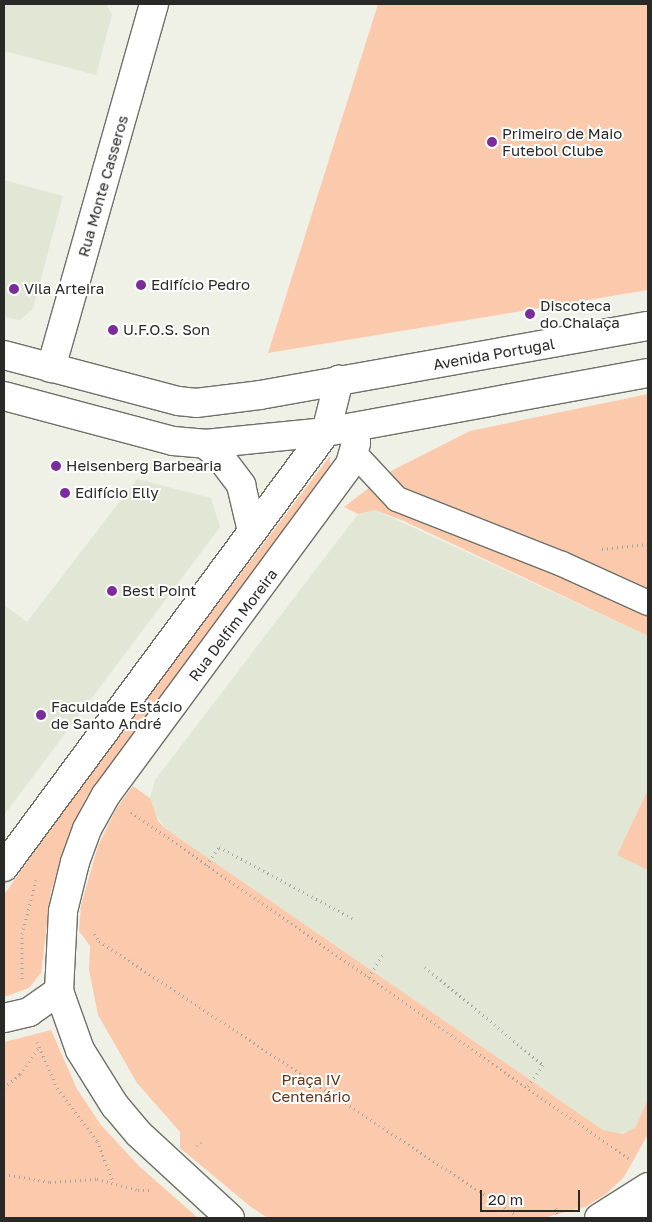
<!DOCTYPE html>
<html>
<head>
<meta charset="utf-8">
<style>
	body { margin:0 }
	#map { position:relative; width:652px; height:1222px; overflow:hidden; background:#eff1e7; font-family:"Golos Text",sans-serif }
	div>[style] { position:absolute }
	.built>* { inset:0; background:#e2e6d5 }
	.green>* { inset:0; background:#fbcaad }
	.path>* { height:3px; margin-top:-1.5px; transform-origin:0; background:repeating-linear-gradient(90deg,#a5a69f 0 1px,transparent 0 5px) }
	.roads { filter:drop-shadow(1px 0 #6e7068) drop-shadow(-1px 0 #6e7068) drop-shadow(0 1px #6e7068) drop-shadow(0 -1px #6e7068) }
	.pedestrian>* { height:24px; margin:-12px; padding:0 12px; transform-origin:12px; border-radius:12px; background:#fff }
	.tertiary>* { height:28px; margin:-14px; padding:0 14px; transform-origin:14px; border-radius:14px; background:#fff }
	.secondary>* { height:28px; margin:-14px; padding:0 14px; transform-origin:14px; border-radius:14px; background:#fff }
	.primary>* { height:28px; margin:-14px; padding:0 14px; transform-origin:14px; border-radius:14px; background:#fff }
	.trunk>* { height:28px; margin:-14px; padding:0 14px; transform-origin:14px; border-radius:14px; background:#fff }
	.dots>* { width:14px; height:14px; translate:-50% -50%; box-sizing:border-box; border:2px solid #fff; border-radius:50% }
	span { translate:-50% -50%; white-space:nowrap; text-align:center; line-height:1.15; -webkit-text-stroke:4px #fff; paint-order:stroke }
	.poi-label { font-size:15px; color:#292a27 }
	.left { translate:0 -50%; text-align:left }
	.street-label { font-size:15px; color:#292a27 }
	.park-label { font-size:15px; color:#633618 }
	.frame { position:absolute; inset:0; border:5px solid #292a27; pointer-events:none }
	.scale { position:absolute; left:480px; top:1190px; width:100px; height:22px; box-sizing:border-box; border:2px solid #292a27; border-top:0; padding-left:6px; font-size:15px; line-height:18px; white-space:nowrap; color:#292a27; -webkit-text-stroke:4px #fff; paint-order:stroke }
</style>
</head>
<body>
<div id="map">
	<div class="built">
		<div style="clip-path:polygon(4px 4px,106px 4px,112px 15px,96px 75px,4px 51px)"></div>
		<div style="clip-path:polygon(4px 180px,63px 196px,33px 309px,20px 320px,4px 317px)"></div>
		<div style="clip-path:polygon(137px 479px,211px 498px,220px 527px,4px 815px,4px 605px,27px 622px)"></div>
		<div style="clip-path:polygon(375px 510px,648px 636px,648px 1099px,635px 1128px,628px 1132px,614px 1134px,603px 1130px,166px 829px,151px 808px,150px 798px,155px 780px,358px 514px)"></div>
	</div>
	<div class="green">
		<div style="clip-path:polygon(378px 4px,648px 4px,648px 290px,268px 353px)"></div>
		<div style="clip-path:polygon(648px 394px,648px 636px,404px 521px,375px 510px,358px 514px,344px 507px,391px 471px,470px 431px)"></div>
		<div style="clip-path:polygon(330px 456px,330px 466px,86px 798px,69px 835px,51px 891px,41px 973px,29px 988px,4px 997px,4px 895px,76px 791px)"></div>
		<div style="clip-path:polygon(133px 786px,150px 798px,158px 821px,166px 829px,603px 1130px,623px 1134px,635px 1128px,648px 1099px,648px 1134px,624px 1177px,606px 1194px,585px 1207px,543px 1218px,268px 1218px,251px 1207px,180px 1148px,180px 1132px,137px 1083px,98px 1015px,89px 970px,90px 946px,79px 931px,81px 905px,98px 846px,116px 809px)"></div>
		<div style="clip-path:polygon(648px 790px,648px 870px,617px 855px)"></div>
		<div style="clip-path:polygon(51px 1030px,77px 1089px,101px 1125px,139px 1166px,198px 1218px,4px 1218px,4px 1042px)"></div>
	</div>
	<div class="path">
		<div style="left:602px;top:549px;width:46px;rotate:-6.2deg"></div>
		<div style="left:131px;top:812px;width:606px;rotate:34.84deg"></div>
		<div style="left:206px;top:865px;width:22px;rotate:-54deg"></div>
		<div style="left:219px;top:847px;width:155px;rotate:28.1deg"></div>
		<div style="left:94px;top:934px;width:9px;rotate:54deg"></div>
		<div style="left:99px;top:941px;width:500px;rotate:33.34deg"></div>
		<div style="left:425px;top:967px;width:153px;rotate:39.7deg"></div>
		<div style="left:543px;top:1065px;width:28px;rotate:125deg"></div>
		<div style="left:368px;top:977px;width:29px;rotate:-56deg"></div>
		<div style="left:22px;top:979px;width:45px;rotate:-90deg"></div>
		<div style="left:22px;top:934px;width:56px;rotate:-75.5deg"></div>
		<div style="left:37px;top:1042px;width:50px;rotate:66.5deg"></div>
		<div style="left:57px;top:1088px;width:66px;rotate:53deg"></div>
		<div style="left:97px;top:1141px;width:43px;rotate:68.2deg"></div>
		<div style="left:4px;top:1088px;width:21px;rotate:-41deg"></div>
		<div style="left:20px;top:1074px;width:32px;rotate:-55deg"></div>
		<div style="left:197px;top:1146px;width:8px;rotate:-45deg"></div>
		<div style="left:4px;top:1174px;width:47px;rotate:9.9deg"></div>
		<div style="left:50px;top:1182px;width:47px;rotate:-3.7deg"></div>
		<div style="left:97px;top:1179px;width:42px;rotate:15deg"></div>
		<div style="left:138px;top:1190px;width:15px"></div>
		<div style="left:556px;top:1208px;width:7px;rotate:82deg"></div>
	</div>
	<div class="roads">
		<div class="pedestrian">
			<div style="left:355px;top:454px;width:62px;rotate:47deg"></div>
			<div style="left:397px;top:499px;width:177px;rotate:21.5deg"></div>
			<div style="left:562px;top:564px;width:94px;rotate:24.4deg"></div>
		</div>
		<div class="tertiary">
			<div style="left:51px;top:368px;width:378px;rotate:-74.2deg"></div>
		</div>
		<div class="secondary">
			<div style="left:4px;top:867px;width:541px;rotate:-53.49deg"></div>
			<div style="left:4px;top:1018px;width:26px;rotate:-13deg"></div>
			<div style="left:29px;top:1012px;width:37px;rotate:-35deg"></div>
			<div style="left:230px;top:1218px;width:125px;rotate:-137.3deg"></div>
			<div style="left:138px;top:1133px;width:35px;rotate:-130deg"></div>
			<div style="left:115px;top:1106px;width:66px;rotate:-122deg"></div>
			<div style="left:80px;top:1050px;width:63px;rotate:-109.6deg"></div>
			<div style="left:59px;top:991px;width:80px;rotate:-87.1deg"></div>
			<div style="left:63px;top:911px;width:50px;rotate:-76.2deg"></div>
			<div style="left:75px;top:862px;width:35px;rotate:-70deg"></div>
			<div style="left:87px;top:829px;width:39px;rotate:-61deg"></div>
			<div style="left:106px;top:795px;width:411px;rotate:-53.6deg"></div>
			<div style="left:350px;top:464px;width:22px;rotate:-74deg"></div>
			<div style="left:356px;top:443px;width:16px;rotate:-97deg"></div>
		</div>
		<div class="primary">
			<div style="left:4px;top:355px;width:180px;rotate:14.8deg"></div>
			<div style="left:178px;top:401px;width:18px;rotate:6deg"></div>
			<div style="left:196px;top:403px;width:64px;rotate:-7.1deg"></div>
			<div style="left:260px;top:395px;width:394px;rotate:-10.1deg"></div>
			<div style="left:4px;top:396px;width:175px;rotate:14.9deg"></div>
			<div style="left:173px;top:441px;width:32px;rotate:5deg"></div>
			<div style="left:205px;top:444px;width:122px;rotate:-5.7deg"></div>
			<div style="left:326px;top:432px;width:327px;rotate:-10.4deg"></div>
			<div style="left:326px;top:432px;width:54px;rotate:-76deg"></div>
			<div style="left:205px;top:444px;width:21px;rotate:41deg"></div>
			<div style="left:221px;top:458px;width:34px;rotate:53deg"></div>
			<div style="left:241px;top:485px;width:47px;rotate:76.6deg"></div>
			<div style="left:599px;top:1218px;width:58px;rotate:-32.3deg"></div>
		</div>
		<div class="trunk">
			<div style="left:638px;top:1218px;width:23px;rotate:-65deg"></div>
		</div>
	</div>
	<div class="dots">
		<div style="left:492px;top:142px;background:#7b2c9c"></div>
		<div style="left:141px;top:285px;background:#7b2c9c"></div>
		<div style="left:14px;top:289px;background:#7b2c9c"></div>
		<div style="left:530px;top:314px;background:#7b2c9c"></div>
		<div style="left:113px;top:330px;background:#7b2c9c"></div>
		<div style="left:56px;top:466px;background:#7b2c9c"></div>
		<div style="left:65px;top:493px;background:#7b2c9c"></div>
		<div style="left:112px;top:591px;background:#7b2c9c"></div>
		<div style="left:41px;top:715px;background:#7b2c9c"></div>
	</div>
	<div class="poi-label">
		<span class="left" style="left:502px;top:142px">Primeiro de Maio<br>Futebol Clube</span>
		<span class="left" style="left:151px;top:285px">Edifício Pedro</span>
		<span class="left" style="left:24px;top:289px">Vila Arteira</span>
		<span class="left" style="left:540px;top:314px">Discoteca<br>do Chalaça</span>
		<span class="left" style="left:123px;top:330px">U.F.O.S. Son</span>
		<span class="left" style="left:66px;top:466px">Heisenberg Barbearia</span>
		<span class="left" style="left:75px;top:493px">Edifício Elly</span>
		<span class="left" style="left:122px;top:591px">Best Point</span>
		<span class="left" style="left:51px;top:715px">Faculdade Estácio<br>de Santo André</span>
	</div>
	<div class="street-label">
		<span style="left:103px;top:186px;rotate:-74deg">Rua Monte Casseros</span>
		<span style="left:494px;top:354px;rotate:-10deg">Avenida Portugal</span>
		<span style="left:233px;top:625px;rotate:-53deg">Rua Delfim Moreira</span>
	</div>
	<div class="park-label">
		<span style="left:311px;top:1088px">Praça IV<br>Centenário</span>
	</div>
	<div class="frame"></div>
	<div class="scale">20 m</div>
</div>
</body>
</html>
